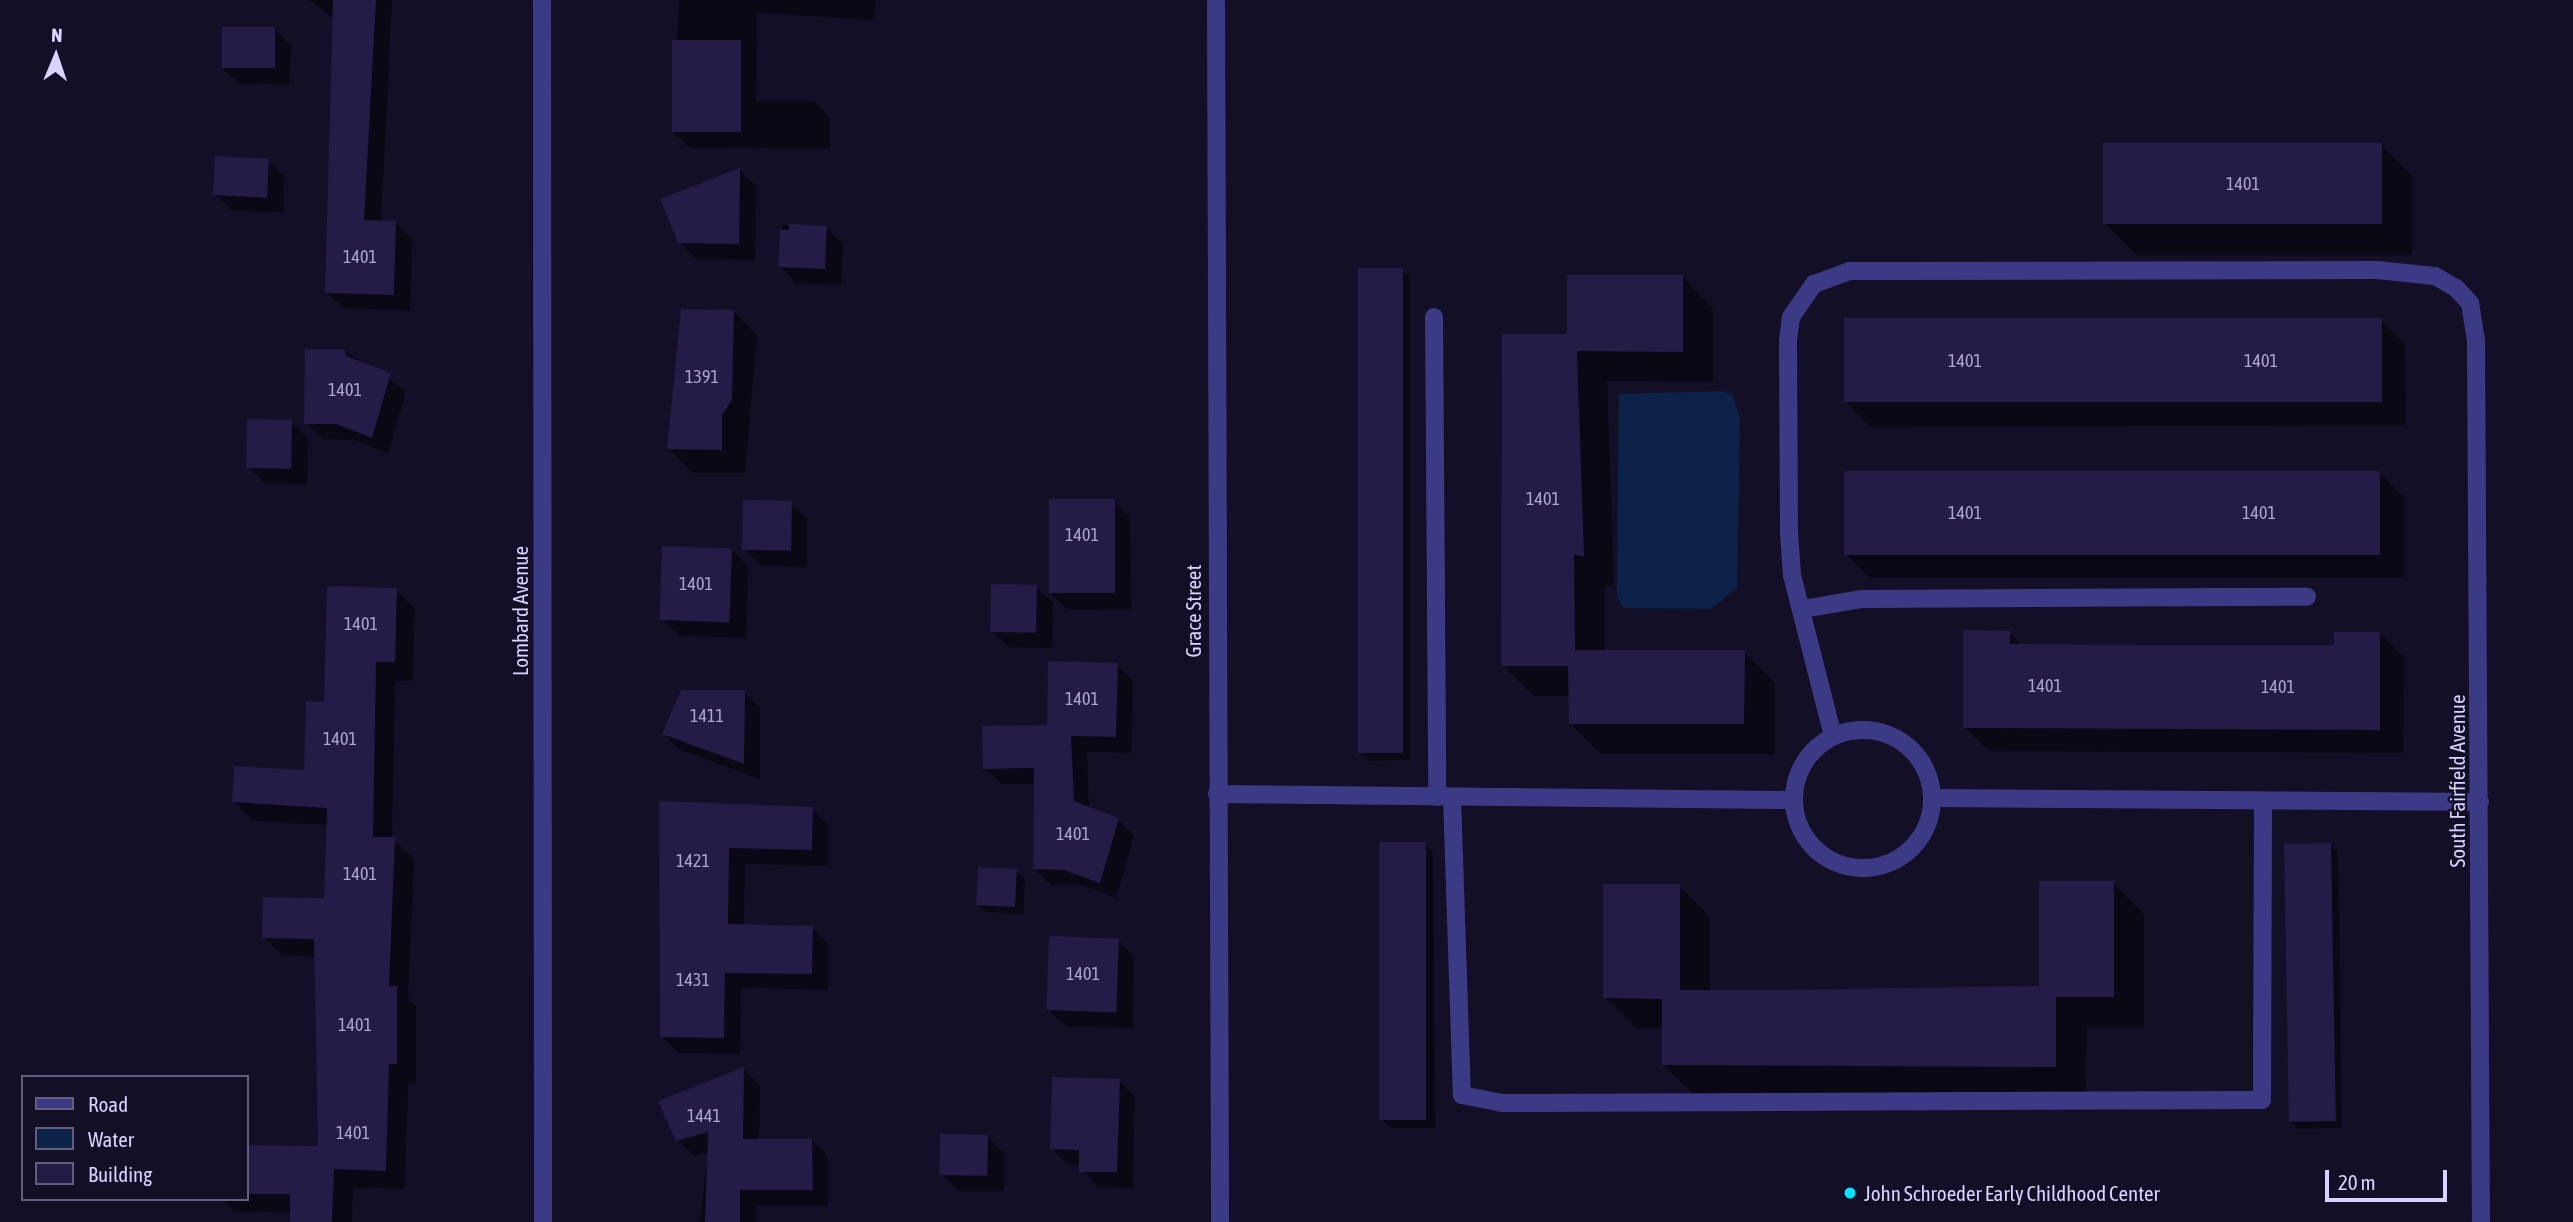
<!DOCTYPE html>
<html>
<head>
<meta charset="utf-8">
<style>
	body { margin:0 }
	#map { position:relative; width:2573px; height:1222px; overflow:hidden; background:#130f26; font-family:"Asap Condensed",sans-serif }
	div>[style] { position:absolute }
	.water>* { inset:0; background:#0c2248 }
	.shadow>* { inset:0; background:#0007 }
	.building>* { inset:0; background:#241b47; transform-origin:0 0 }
	.street>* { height:18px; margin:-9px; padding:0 9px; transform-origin:9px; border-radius:9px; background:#3d3a85 }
	.street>.ring { margin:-9px; padding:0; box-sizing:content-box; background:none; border:18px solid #3d3a85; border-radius:50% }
	.dots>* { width:19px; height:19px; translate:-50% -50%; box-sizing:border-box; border:4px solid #130f26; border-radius:50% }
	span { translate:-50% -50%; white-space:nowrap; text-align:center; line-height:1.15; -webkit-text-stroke:5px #130f26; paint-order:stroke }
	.number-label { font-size:18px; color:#aca6d1 }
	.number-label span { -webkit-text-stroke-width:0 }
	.street-label { font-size:21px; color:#d9d4ff }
	.poi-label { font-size:21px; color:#d9d4ff }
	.left { translate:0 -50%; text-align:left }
	.legend { position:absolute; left:21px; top:1075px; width:228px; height:126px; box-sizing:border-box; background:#130f26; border:2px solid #625e7d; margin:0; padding:9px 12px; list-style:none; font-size:21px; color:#d9d4ff }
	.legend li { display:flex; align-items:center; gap:14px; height:35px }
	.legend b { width:35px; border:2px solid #625e7d }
	.north { position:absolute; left:21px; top:21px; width:70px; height:70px; -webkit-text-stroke:5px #130f26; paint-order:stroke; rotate:2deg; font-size:19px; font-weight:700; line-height:28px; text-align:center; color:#d9d4ff }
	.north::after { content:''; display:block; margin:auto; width:24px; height:32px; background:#d9d4ff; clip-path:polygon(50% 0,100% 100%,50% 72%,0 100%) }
	.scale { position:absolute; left:2325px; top:1170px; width:122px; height:32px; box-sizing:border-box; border:4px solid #d9d4ff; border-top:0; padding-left:9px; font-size:21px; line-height:24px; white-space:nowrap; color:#d9d4ff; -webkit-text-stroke:5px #130f26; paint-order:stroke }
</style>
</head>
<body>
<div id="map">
	<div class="water">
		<div style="clip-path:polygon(1722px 391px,1732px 394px,1740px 418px,1737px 588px,1711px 609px,1623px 608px,1617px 596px,1619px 394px)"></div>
	</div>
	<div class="shadow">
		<div style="clip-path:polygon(309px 0,392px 0,381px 222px,395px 222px,412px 239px,410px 311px,343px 308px,326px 292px,334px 19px)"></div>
		<div style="clip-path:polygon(679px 0,876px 0,874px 20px,757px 13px,756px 101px,814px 101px,830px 118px,830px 149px,690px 148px,673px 132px)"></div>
		<div style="clip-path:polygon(274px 29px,291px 45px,289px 85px,239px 84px,222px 68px)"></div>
		<div style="clip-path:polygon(2381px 145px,2412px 176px,2412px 255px,2136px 255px,2105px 224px)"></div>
		<div style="clip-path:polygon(268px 160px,284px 177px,283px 213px,231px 210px,215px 194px)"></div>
		<div style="clip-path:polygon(739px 170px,756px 186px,755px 260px,696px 259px,680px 242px)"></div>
		<div style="clip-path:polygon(782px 225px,827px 228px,843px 244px,841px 285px,796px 283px,780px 266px)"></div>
		<div style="clip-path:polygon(1402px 270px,1410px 278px,1410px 760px,1369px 761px,1361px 753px)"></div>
		<div style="clip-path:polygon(1683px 277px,1713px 308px,1713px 382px,1607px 381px,1614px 586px,1605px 585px,1605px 652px,1744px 652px,1775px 683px,1775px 754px,1601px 754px,1570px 723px,1570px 696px,1534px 696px,1503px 665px,1569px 336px)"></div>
		<div style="clip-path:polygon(733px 311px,757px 335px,745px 473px,693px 473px,669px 449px)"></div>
		<div style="clip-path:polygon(2381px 320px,2405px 344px,2406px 425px,1870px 427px,1846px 402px)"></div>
		<div style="clip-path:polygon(345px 351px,406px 391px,388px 453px,354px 440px,323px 439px,306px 423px)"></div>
		<div style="clip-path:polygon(291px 422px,308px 438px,307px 484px,265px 483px,249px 467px)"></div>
		<div style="clip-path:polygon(2379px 473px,2404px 497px,2404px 578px,1870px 578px,1846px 554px)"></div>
		<div style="clip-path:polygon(1114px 501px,1130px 518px,1131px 609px,1068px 610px,1051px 594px)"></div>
		<div style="clip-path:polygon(791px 503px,807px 519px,807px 567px,761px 566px,744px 549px)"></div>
		<div style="clip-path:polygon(731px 549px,748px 566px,746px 638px,679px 636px,662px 619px)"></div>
		<div style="clip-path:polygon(1036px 587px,1053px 603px,1052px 648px,1009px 647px,993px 631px)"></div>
		<div style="clip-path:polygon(396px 590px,415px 609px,413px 681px,395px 681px,392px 839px,414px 859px,408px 999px,416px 1007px,416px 1083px,408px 1083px,405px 1189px,353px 1188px,352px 1222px,291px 1222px,292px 1213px,235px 1212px,222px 1199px,247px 1199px,247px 1147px,320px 1147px,316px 957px,283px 956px,264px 937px,326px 900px,328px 825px,253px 821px,234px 801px,306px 772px,326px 703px)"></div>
		<div style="clip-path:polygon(2009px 632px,2022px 646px,2336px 647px,2379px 633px,2404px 657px,2403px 753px,1989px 751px,1965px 727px)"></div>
		<div style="clip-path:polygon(1117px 665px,1133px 681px,1131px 753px,1087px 752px,1089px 809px,1118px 820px,1134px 836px,1116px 898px,1082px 885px,1051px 885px,1034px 868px,1036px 784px,1001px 784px,985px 768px,1048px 727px)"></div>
		<div style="clip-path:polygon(744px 692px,760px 708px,760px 779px,680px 750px,664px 734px)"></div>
		<div style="clip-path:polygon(661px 803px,812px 809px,828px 826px,828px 866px,745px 864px,744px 926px,812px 927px,828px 944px,828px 990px,741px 988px,740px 1054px,678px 1053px,662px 1037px)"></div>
		<div style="clip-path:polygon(1425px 844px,1433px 852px,1435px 1128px,1391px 1128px,1383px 1120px)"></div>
		<div style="clip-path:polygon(2330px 845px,2338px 852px,2342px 1128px,2298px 1129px,2290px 1121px)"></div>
		<div style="clip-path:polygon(1017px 871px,1025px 879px,1023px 914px,986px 912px,978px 904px)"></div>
		<div style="clip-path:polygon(2113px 883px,2144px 914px,2144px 1027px,2087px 1027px,2086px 1097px,1694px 1095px,1663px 1064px,1664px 1028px,1636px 1028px,1605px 997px,1679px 886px,1710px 917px,1710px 992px,2040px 988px)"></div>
		<div style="clip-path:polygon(1118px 940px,1134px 957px,1133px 1028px,1066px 1026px,1049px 1010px)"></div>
		<div style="clip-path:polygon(744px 1069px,760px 1085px,759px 1141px,812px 1140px,828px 1157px,828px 1206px,756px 1206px,756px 1222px,700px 1222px,708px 1152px,694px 1156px,678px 1140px)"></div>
		<div style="clip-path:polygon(1119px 1081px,1135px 1097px,1133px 1188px,1097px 1187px,1080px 1165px,1068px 1165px,1052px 1148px)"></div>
		<div style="clip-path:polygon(988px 1137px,1004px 1153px,1004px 1191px,958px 1191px,942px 1174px)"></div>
	</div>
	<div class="building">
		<div style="clip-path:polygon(333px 0,376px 0,364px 220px,396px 221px,394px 295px,325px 293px)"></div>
		<div style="left:222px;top:27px;width:53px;height:41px"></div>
		<div style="left:672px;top:40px;width:69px;height:92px"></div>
		<div style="left:2382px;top:143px;width:81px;height:279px;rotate:90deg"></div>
		<div style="left:215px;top:156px;width:54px;height:39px;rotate:3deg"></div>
		<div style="clip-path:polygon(740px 168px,739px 244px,678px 243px,660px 199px)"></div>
		<div style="clip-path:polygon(789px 224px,827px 226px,825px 269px,778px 267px,780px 230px,789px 230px)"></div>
		<div style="left:1358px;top:268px;width:45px;height:485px"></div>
		<div style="clip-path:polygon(1567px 275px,1683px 275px,1683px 352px,1577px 351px,1584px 556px,1574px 555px,1575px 650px,1745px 650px,1744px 724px,1569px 724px,1568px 666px,1501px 666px,1502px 334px,1567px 334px)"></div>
		<div style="clip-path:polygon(681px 309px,734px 310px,732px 400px,722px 415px,722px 450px,667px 449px)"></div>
		<div style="left:2382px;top:318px;width:84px;height:538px;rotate:90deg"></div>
		<div style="clip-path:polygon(305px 349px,345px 349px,346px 356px,391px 373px,372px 438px,336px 424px,304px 424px)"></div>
		<div style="left:247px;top:419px;width:45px;height:49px;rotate:1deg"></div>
		<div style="left:1844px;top:471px;width:536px;height:84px"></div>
		<div style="left:1115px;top:499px;width:94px;height:66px;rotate:90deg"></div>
		<div style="left:743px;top:500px;width:49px;height:50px;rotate:1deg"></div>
		<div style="left:662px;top:546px;width:70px;height:74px;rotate:2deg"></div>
		<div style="left:991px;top:584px;width:46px;height:48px;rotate:1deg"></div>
		<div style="clip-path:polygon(327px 586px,397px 588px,395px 662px,376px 662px,373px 837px,395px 837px,389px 986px,397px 986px,397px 1064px,389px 1064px,386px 1171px,334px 1169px,332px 1222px,290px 1222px,290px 1194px,247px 1194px,247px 1145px,318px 1146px,314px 939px,262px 938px,263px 897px,324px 898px,327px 808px,232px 802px,234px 766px,304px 770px,306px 701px,324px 702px)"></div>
		<div style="clip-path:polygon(1963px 630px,2010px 631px,2010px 644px,2156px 645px,2334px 645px,2334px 632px,2380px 632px,2380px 730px,1963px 728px)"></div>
		<div style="clip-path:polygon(1048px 661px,1118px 663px,1116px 737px,1071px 736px,1074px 801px,1119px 818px,1100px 883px,1064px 870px,1033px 869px,1034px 768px,983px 769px,982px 726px,1047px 725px)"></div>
		<div style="clip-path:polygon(681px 690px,745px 690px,744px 764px,662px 734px)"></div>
		<div style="clip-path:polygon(659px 801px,813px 807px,812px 850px,729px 848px,728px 924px,813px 926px,812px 974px,725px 973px,724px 1038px,660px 1037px)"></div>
		<div style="left:1426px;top:842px;width:278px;height:47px;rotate:90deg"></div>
		<div style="left:2331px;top:843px;width:278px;height:47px;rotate:89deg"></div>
		<div style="left:978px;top:867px;width:39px;height:38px;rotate:3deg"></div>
		<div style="clip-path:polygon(2039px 881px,2114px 881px,2114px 997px,2056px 997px,2056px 1067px,1662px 1065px,1662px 999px,1603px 998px,1603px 884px,1680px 884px,1680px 990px,1772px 990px,2039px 986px)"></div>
		<div style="left:1049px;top:936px;width:70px;height:74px;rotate:2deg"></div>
		<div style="clip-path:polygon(744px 1067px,743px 1139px,812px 1139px,813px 1190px,740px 1190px,740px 1222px,705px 1222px,708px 1132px,676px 1141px,658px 1101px)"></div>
		<div style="clip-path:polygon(1052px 1077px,1120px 1079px,1117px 1172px,1079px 1172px,1079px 1150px,1050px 1149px)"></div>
		<div style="left:940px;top:1134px;width:48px;height:41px;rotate:1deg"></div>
	</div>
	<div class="street">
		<div style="left:542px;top:0;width:1222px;rotate:89.95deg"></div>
		<div style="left:1216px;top:0;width:1222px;rotate:89.81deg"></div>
		<div style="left:1434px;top:317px;width:480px;rotate:89.6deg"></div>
		<div style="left:1803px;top:609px;width:60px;rotate:-9.6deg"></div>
		<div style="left:1862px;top:599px;width:445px;rotate:-0.3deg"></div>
		<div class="ring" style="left:1794px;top:730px;width:120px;height:120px"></div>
		<div style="left:1833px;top:736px;width:166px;rotate:-104.3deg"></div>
		<div style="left:1792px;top:575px;width:43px;rotate:-94deg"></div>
		<div style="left:1789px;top:532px;width:191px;rotate:-90.3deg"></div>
		<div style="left:1788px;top:341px;width:24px;rotate:-83deg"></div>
		<div style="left:1791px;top:317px;width:40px;rotate:-55.1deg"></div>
		<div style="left:1814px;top:284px;width:37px;rotate:-20deg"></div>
		<div style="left:1849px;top:271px;width:528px;rotate:-0.11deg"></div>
		<div style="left:2377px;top:270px;width:58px;rotate:5.9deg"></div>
		<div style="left:2435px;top:276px;width:24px;rotate:30deg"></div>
		<div style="left:2456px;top:288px;width:21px;rotate:47deg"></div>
		<div style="left:2470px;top:303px;width:36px;rotate:81deg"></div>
		<div style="left:2476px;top:339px;width:883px;rotate:89.68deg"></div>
		<div style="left:1217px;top:794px;width:576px;rotate:0.6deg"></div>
		<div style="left:1452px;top:797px;width:298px;rotate:88.1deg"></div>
		<div style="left:1462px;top:1095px;width:41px;rotate:11.3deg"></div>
		<div style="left:1502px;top:1103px;width:760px;rotate:-0.23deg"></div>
		<div style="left:2262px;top:1100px;width:299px;rotate:-89.8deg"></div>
		<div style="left:1932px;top:798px;width:548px;rotate:0.42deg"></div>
	</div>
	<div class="dots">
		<div style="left:1850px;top:1193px;background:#00e5ff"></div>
	</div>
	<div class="number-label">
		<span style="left:2243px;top:184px">1401</span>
		<span style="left:360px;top:257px">1401</span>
		<span style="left:1965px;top:361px">1401</span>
		<span style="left:2261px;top:361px">1401</span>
		<span style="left:702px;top:377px">1391</span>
		<span style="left:345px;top:390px">1401</span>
		<span style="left:1543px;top:499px">1401</span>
		<span style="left:1965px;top:513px">1401</span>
		<span style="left:2259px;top:513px">1401</span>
		<span style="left:1082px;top:535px">1401</span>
		<span style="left:696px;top:584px">1401</span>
		<span style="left:361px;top:624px">1401</span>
		<span style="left:2045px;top:686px">1401</span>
		<span style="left:2278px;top:687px">1401</span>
		<span style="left:1082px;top:699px">1401</span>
		<span style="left:707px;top:716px">1411</span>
		<span style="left:340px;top:739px">1401</span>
		<span style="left:1073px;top:834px">1401</span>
		<span style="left:693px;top:861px">1421</span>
		<span style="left:360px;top:874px">1401</span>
		<span style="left:1083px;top:974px">1401</span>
		<span style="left:693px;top:980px">1431</span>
		<span style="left:355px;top:1025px">1401</span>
		<span style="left:704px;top:1116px">1441</span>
		<span style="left:353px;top:1133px">1401</span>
	</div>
	<div class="street-label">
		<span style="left:520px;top:611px;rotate:-90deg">Lombard Avenue</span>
		<span style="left:1193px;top:611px;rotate:-90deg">Grace Street</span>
		<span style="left:2457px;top:781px;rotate:-90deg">South Fairfield Avenue</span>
	</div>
	<div class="poi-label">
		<span class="left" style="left:1864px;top:1193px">John Schroeder Early Childhood Center</span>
	</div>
	<ul class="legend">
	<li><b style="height:9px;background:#3d3a85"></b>Road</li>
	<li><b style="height:19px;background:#0c2248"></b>Water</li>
	<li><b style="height:19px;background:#241b47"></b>Building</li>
	</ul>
	<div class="north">N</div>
	<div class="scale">20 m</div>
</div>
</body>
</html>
